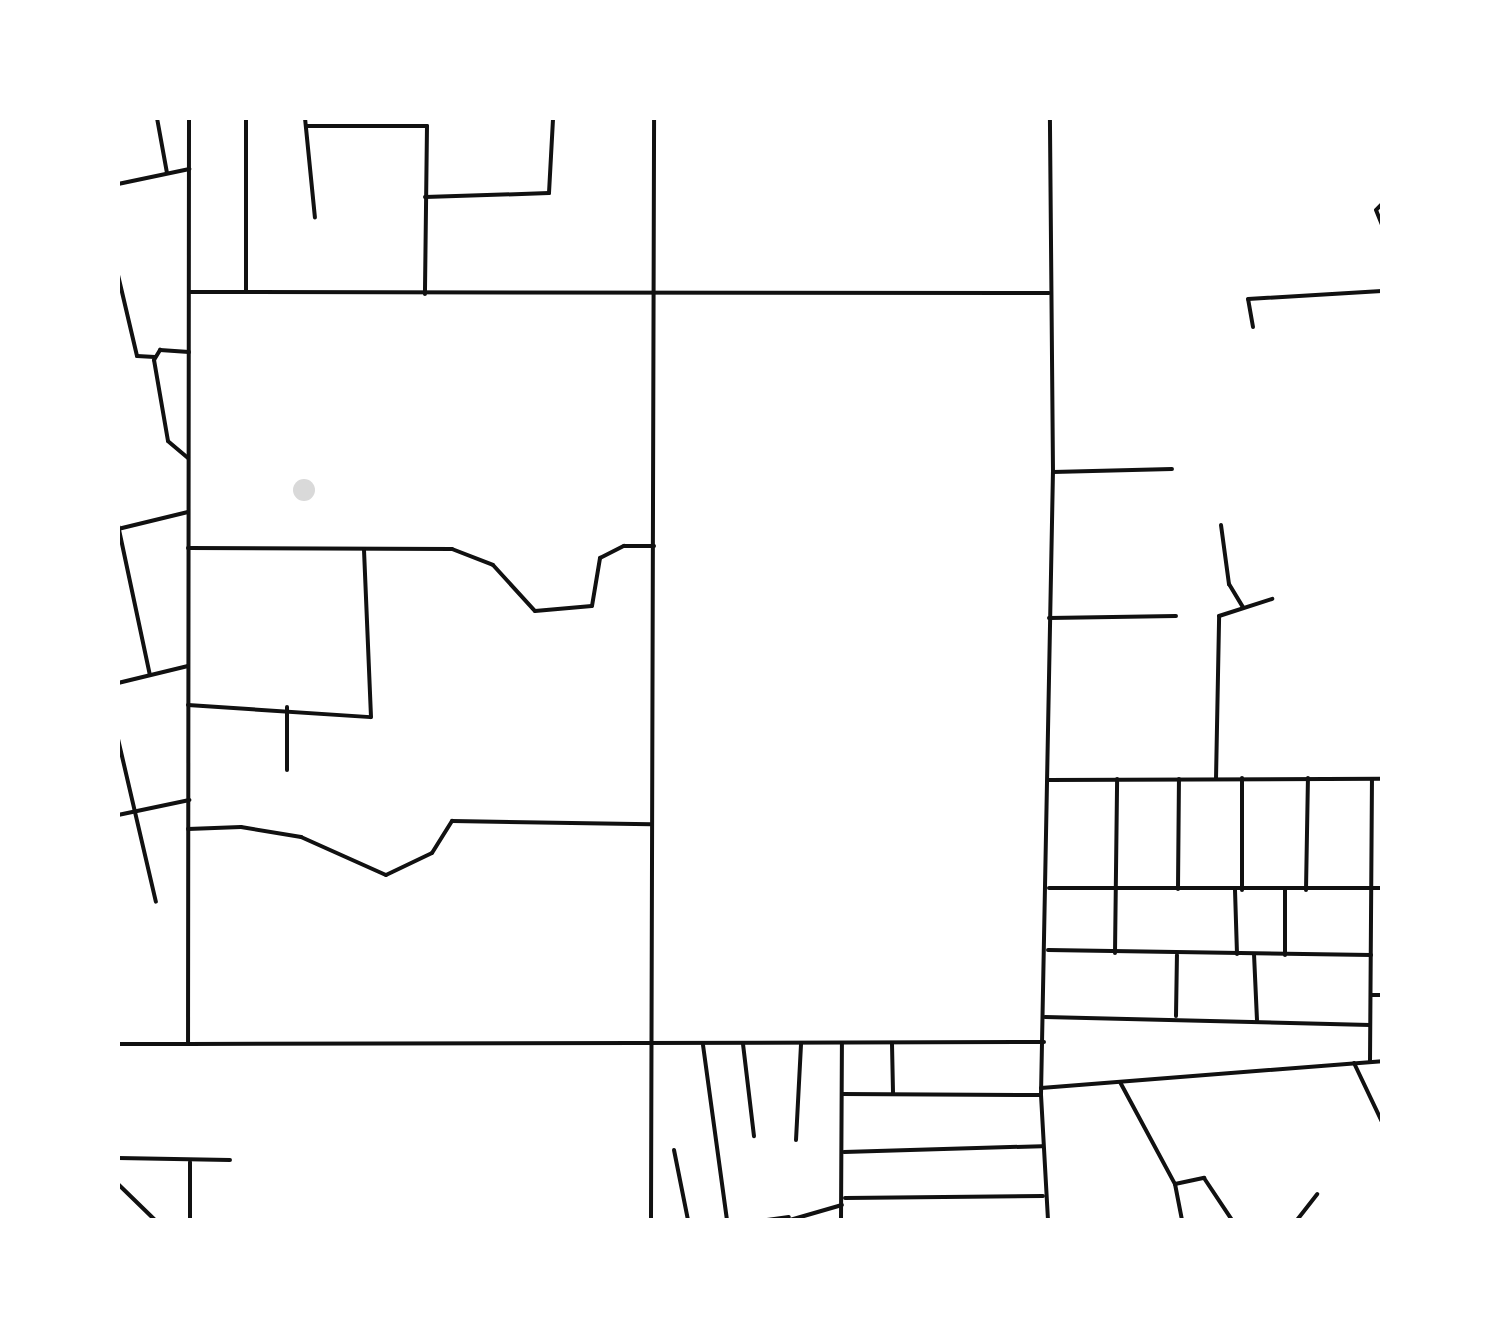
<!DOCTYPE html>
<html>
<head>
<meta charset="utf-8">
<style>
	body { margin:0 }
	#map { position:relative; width:1500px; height:1338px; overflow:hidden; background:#fff; font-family:"IBM Plex Sans",sans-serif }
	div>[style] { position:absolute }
	.water>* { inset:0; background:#d9d9d9 }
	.round { border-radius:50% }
	.minor>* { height:4px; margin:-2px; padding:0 2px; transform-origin:2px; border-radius:2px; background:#111 }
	span { translate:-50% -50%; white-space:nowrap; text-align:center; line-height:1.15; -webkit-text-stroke:8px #fff; paint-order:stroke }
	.frame { position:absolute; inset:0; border:120px solid #fff; pointer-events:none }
</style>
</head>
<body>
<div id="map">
	<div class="water">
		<div class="round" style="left:293px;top:479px;width:22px;height:22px"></div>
	</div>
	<div class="minor">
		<div style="left:157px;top:118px;width:56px;rotate:79.7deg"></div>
		<div style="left:189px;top:118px;width:926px;rotate:90.06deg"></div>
		<div style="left:188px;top:1044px;width:856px;rotate:-0.13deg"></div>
		<div style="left:246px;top:118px;width:174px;rotate:90deg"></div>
		<div style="left:305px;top:118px;width:100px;rotate:84.3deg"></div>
		<div style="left:306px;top:126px;width:121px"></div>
		<div style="left:427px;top:126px;width:168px;rotate:90.7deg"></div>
		<div style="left:118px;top:184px;width:73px;rotate:-11.9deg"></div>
		<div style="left:425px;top:197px;width:124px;rotate:-1.8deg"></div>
		<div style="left:549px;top:193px;width:75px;rotate:-86.9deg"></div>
		<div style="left:1382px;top:204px;width:8px;rotate:135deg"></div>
		<div style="left:1376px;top:210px;width:16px;rotate:68deg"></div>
		<div style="left:118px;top:275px;width:83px;rotate:76.8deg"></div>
		<div style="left:137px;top:356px;width:18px;rotate:3deg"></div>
		<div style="left:189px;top:292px;width:860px;rotate:0.07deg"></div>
		<div style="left:1253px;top:327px;width:28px;rotate:-100deg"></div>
		<div style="left:1248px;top:299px;width:134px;rotate:-3.4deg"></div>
		<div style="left:188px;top:458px;width:26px;rotate:-140deg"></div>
		<div style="left:168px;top:441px;width:82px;rotate:-99.8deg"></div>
		<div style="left:154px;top:360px;width:12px;rotate:-59deg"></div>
		<div style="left:160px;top:350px;width:29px;rotate:4deg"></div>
		<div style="left:1053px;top:472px;width:119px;rotate:-1.4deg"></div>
		<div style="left:118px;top:525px;width:153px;rotate:78deg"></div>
		<div style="left:1221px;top:525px;width:60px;rotate:82.3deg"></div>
		<div style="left:1229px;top:584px;width:27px;rotate:59deg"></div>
		<div style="left:118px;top:529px;width:72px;rotate:-13.7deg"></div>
		<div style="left:188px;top:548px;width:264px;rotate:0.2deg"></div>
		<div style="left:452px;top:549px;width:44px;rotate:21.3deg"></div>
		<div style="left:493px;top:565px;width:62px;rotate:47.6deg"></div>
		<div style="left:535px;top:611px;width:57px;rotate:-5deg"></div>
		<div style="left:592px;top:606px;width:49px;rotate:-80.5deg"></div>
		<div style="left:600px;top:558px;width:27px;rotate:-27deg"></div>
		<div style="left:624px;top:546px;width:30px"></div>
		<div style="left:1049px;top:618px;width:127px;rotate:-0.9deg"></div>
		<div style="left:118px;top:683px;width:72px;rotate:-13.7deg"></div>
		<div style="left:188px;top:705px;width:183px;rotate:3.8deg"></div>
		<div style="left:371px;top:717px;width:168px;rotate:-92.4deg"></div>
		<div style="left:118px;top:739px;width:167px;rotate:76.9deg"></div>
		<div style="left:287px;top:770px;width:63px;rotate:-90deg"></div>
		<div style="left:1216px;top:779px;width:163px;rotate:-88.9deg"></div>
		<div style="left:1219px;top:616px;width:56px;rotate:-17.8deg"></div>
		<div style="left:1048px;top:780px;width:334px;rotate:-0.2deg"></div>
		<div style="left:118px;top:815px;width:73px;rotate:-11.9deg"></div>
		<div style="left:188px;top:829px;width:53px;rotate:-2.2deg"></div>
		<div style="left:241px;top:827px;width:61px;rotate:9.5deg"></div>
		<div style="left:301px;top:837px;width:93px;rotate:24.1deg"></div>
		<div style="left:386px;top:875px;width:51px;rotate:-25.6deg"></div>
		<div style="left:432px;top:853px;width:38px;rotate:-58deg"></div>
		<div style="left:452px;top:821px;width:199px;rotate:0.9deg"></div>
		<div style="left:1049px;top:888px;width:333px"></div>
		<div style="left:1178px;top:889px;width:110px;rotate:-89.5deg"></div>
		<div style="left:1235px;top:890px;width:64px;rotate:88.2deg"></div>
		<div style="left:1242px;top:890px;width:112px;rotate:-90deg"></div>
		<div style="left:1306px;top:890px;width:112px;rotate:-89deg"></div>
		<div style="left:1048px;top:950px;width:323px;rotate:0.9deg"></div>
		<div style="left:1115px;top:953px;width:174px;rotate:-89.3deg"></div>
		<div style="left:1254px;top:954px;width:66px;rotate:87.4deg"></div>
		<div style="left:1285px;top:955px;width:65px;rotate:-90deg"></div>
		<div style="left:1371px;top:995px;width:11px"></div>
		<div style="left:1176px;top:1016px;width:61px;rotate:-89.1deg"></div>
		<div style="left:1045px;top:1017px;width:325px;rotate:1.4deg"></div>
		<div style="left:118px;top:1044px;width:70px"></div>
		<div style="left:743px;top:1044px;width:93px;rotate:83.2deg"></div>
		<div style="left:892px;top:1044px;width:49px;rotate:88.8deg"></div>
		<div style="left:703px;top:1045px;width:177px;rotate:82.2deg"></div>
		<div style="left:1370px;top:1062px;width:283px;rotate:-89.6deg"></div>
		<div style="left:1354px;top:1063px;width:65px;rotate:64.6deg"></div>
		<div style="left:1120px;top:1082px;width:116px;rotate:61.7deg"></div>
		<div style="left:1175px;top:1184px;width:37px;rotate:79deg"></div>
		<div style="left:1041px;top:1088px;width:342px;rotate:-4.5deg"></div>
		<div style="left:842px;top:1094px;width:199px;rotate:0.3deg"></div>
		<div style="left:796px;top:1140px;width:97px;rotate:-87deg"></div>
		<div style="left:674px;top:1150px;width:71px;rotate:78.7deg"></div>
		<div style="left:844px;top:1152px;width:198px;rotate:-1.7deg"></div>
		<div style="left:118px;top:1158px;width:112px;rotate:1deg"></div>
		<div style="left:190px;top:1162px;width:58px;rotate:90deg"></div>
		<div style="left:118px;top:1184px;width:52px;rotate:44.2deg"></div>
		<div style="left:1175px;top:1184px;width:30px;rotate:-12deg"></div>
		<div style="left:1204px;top:1178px;width:50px;rotate:56.3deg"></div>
		<div style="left:845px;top:1198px;width:198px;rotate:-0.6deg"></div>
		<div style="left:651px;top:1220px;width:1102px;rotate:-89.84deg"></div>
		<div style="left:767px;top:1220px;width:22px;rotate:-8deg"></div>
		<div style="left:790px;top:1220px;width:54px;rotate:-16.1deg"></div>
		<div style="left:841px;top:1220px;width:176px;rotate:-89.7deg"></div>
		<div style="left:1048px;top:1220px;width:125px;rotate:-93.2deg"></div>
		<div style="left:1041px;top:1095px;width:623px;rotate:-88.9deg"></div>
		<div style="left:1053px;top:472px;width:354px;rotate:-90.5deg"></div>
		<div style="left:1297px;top:1220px;width:33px;rotate:-52deg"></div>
	</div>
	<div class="frame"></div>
</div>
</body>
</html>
